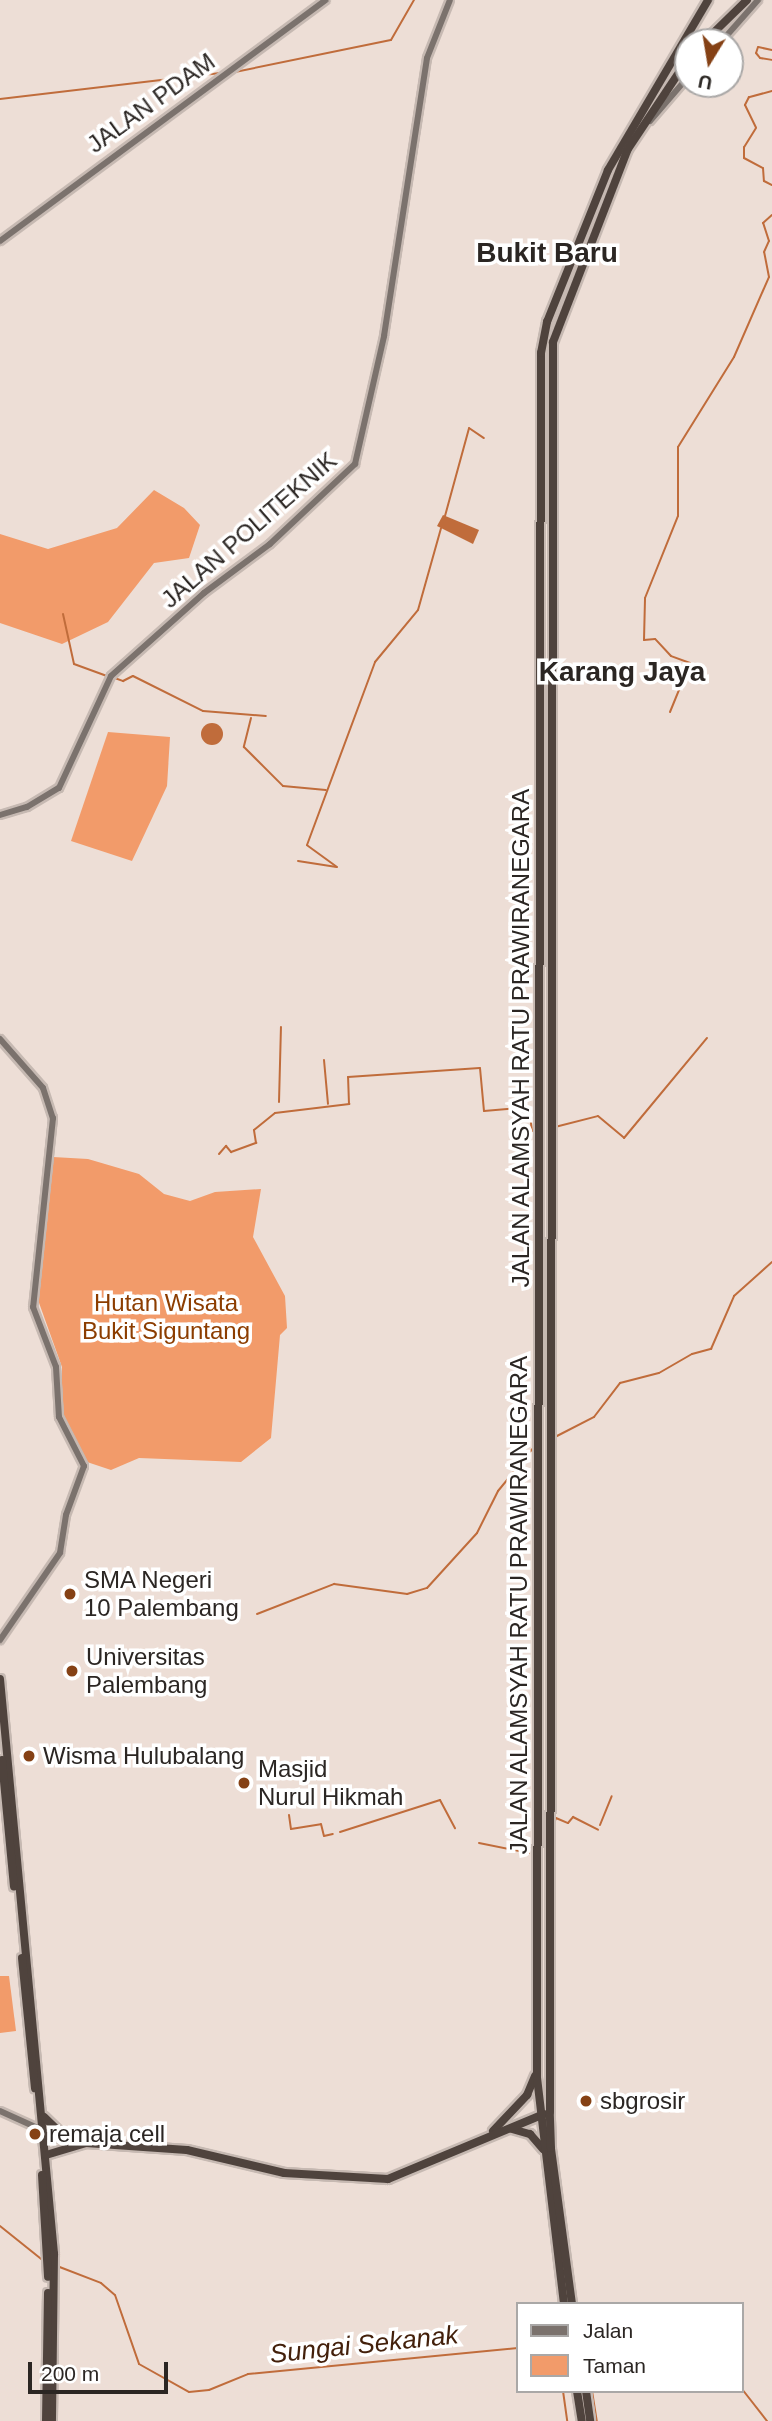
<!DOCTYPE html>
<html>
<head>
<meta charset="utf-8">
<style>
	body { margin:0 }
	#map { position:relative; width:772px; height:2421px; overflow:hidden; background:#edded6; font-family:Helvetica,sans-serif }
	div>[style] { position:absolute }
	.green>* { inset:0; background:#f29b6a }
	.water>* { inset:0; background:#c06c3b }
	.round { border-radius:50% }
	.stream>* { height:2px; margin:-1px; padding:0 1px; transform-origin:1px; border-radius:1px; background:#c06c3b }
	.roads { filter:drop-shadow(2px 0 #c6b9b2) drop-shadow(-2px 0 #c6b9b2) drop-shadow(0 2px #c6b9b2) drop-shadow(0 -2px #c6b9b2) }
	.secondary>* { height:6px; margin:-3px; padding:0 3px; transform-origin:3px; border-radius:3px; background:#7b726d }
	.highway>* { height:8px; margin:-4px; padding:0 4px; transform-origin:4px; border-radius:4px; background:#4f433d }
	.dots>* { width:19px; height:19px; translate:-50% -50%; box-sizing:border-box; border:4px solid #fff; border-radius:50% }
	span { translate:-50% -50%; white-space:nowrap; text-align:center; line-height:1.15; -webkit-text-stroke:7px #fff; paint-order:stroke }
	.street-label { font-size:24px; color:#2b2623 }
	.park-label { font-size:24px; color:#8c3d00 }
	.poi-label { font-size:24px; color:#2b2623 }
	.left { translate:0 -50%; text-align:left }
	.water-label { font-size:26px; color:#43200b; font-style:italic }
	.quarter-label { font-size:28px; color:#2b2623; font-weight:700 }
	.legend { position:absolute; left:516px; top:2302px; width:228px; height:91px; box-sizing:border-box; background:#fff; border:2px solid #aaa8a7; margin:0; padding:9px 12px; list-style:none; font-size:21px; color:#2b2623 }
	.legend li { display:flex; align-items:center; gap:14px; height:35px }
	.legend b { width:35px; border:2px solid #aaa8a7 }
	.north { position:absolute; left:674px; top:28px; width:70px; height:70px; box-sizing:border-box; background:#fff; border:2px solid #aaa8a7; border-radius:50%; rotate:191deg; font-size:19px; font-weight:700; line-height:28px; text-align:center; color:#2b2623 }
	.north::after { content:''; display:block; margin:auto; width:24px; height:32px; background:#854115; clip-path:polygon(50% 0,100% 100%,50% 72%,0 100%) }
	.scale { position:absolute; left:28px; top:2362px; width:140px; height:32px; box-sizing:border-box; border:4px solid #2b2623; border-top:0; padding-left:9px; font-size:21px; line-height:24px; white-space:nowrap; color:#2b2623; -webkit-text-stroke:5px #fff; paint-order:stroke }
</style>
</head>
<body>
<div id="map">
	<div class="green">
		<div style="clip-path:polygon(154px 490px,184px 508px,200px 525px,189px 558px,154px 563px,108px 622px,62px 644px,0 623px,0 534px,48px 549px,117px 528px)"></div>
		<div style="clip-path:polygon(108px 732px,170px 737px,167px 786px,132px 861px,71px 841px)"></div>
		<div style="clip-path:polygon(53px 1157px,88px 1159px,139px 1174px,164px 1194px,190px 1201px,215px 1192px,261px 1189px,253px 1237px,285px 1296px,287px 1328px,280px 1335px,271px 1438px,241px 1462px,139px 1458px,111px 1470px,87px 1462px,62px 1412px,62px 1367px,38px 1300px)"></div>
		<div style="clip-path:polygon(0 1976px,9px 1976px,16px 2031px,0 2033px)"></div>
	</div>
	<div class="water">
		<div style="clip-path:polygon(443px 515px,479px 530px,473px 544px,437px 526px)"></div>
		<div class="round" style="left:201px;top:723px;width:22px;height:22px"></div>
	</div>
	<div class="stream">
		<div style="left:772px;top:50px;width:14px;rotate:-168deg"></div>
		<div style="left:758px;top:47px;width:6px;rotate:108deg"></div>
		<div style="left:756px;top:53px;width:6px;rotate:51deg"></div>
		<div style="left:760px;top:58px;width:12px;rotate:9deg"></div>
		<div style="left:235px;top:72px;width:159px;rotate:-11.6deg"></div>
		<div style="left:391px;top:40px;width:46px;rotate:-60.1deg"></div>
		<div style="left:772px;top:91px;width:24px;rotate:165deg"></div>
		<div style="left:749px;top:97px;width:9px;rotate:117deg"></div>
		<div style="left:745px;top:105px;width:25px;rotate:64deg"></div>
		<div style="left:756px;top:128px;width:22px;rotate:122deg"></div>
		<div style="left:744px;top:147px;width:11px;rotate:90deg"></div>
		<div style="left:744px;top:158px;width:21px;rotate:28deg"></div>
		<div style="left:763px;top:168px;width:13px;rotate:86deg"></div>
		<div style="left:764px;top:181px;width:9px;rotate:27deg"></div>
		<div style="left:0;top:99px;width:224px;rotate:-6.7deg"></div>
		<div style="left:445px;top:516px;width:91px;rotate:-74.7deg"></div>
		<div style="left:469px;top:428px;width:18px;rotate:34deg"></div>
		<div style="left:63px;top:614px;width:51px;rotate:77.6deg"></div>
		<div style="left:74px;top:664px;width:35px;rotate:20deg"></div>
		<div style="left:112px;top:677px;width:12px;rotate:20deg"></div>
		<div style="left:123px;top:681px;width:11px;rotate:-27deg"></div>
		<div style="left:133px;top:676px;width:78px;rotate:26.6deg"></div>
		<div style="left:203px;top:711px;width:63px;rotate:4.5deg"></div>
		<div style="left:670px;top:712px;width:53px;rotate:-67.8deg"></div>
		<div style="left:690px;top:663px;width:20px;rotate:-160deg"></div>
		<div style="left:671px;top:656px;width:23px;rotate:-133deg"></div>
		<div style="left:655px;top:639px;width:11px;rotate:175deg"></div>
		<div style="left:644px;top:640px;width:42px;rotate:-88.6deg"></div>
		<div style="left:645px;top:598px;width:88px;rotate:-68.1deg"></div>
		<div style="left:678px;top:516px;width:69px;rotate:-90deg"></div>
		<div style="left:678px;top:447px;width:106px;rotate:-58.1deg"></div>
		<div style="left:734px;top:357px;width:87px;rotate:-66.4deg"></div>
		<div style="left:769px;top:277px;width:25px;rotate:-101deg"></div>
		<div style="left:764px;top:252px;width:12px;rotate:-66deg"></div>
		<div style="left:769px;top:241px;width:19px;rotate:-108deg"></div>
		<div style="left:763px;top:223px;width:12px;rotate:-42deg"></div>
		<div style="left:251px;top:718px;width:30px;rotate:104deg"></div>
		<div style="left:244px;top:747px;width:55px;rotate:45deg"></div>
		<div style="left:283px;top:786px;width:43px;rotate:5.3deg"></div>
		<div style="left:298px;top:861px;width:39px;rotate:9deg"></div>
		<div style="left:337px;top:867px;width:37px;rotate:-144deg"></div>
		<div style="left:307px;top:845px;width:195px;rotate:-69.6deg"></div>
		<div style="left:375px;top:662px;width:67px;rotate:-50.4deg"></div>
		<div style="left:418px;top:610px;width:85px;rotate:-74.3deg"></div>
		<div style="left:324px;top:1060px;width:44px;rotate:84.8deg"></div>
		<div style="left:279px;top:1102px;width:75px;rotate:-88.5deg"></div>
		<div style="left:555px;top:1127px;width:44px;rotate:-14.3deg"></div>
		<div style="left:598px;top:1116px;width:34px;rotate:40deg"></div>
		<div style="left:624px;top:1138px;width:130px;rotate:-50.3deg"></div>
		<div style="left:219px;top:1154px;width:11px;rotate:-49deg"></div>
		<div style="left:226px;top:1146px;width:8px;rotate:50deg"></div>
		<div style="left:231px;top:1152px;width:27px;rotate:-20deg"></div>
		<div style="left:256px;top:1143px;width:13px;rotate:-99deg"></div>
		<div style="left:254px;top:1130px;width:27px;rotate:-39deg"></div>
		<div style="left:275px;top:1113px;width:75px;rotate:-6.9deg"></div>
		<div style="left:349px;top:1104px;width:27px;rotate:-92deg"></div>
		<div style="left:348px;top:1077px;width:132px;rotate:-3.9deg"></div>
		<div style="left:480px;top:1068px;width:43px;rotate:84.7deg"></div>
		<div style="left:484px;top:1111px;width:45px;rotate:-5.1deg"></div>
		<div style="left:529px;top:1107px;width:24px;rotate:83deg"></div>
		<div style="left:532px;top:1131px;width:4px;rotate:-14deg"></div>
		<div style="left:555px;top:1437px;width:44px;rotate:-27.1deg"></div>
		<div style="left:594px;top:1417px;width:43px;rotate:-52.6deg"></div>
		<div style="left:620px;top:1383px;width:40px;rotate:-14.4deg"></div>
		<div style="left:659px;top:1373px;width:38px;rotate:-30deg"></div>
		<div style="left:692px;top:1354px;width:20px;rotate:-15deg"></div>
		<div style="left:711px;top:1349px;width:58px;rotate:-66.5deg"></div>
		<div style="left:734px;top:1296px;width:51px;rotate:-41.8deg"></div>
		<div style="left:257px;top:1614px;width:83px;rotate:-21.3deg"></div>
		<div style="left:334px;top:1584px;width:74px;rotate:7.8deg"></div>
		<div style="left:407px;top:1594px;width:21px;rotate:-17deg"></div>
		<div style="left:427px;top:1588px;width:74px;rotate:-47.7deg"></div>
		<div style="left:477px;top:1533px;width:47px;rotate:-63.4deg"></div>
		<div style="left:498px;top:1491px;width:57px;rotate:-50.7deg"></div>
		<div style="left:289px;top:1815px;width:14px;rotate:82deg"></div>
		<div style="left:291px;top:1829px;width:30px;rotate:-9deg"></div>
		<div style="left:321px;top:1824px;width:12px;rotate:76deg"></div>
		<div style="left:324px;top:1836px;width:9px;rotate:-13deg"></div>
		<div style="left:554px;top:1824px;width:6px;rotate:-72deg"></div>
		<div style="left:556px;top:1818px;width:13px;rotate:23deg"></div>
		<div style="left:568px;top:1823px;width:8px;rotate:-50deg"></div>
		<div style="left:573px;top:1817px;width:28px;rotate:27deg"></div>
		<div style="left:600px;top:1825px;width:31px;rotate:-68deg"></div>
		<div style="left:340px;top:1832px;width:105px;rotate:-17.7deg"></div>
		<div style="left:440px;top:1800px;width:32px;rotate:62deg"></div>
		<div style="left:479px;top:1843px;width:51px;rotate:11.3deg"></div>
		<div style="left:0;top:2226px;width:58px;rotate:38.7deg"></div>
		<div style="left:57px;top:2266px;width:47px;rotate:21.1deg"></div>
		<div style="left:101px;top:2283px;width:18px;rotate:41deg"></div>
		<div style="left:115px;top:2295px;width:73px;rotate:70.8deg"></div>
		<div style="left:139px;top:2364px;width:57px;rotate:29.2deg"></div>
		<div style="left:189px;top:2392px;width:20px;rotate:-6deg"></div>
		<div style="left:209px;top:2390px;width:42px;rotate:-22.3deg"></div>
		<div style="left:248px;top:2374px;width:271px;rotate:-5.5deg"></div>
		<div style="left:742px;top:2389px;width:41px;rotate:52deg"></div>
		<div style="left:563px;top:2391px;width:30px;rotate:82deg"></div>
		<div style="left:592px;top:2391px;width:30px;rotate:81deg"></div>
	</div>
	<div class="roads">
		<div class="secondary">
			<div style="left:721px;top:42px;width:56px;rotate:-48.6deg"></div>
			<div style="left:650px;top:121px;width:58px;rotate:-49.2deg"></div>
			<div style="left:0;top:241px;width:405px;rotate:-36.5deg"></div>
			<div style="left:0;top:815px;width:28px;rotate:-17deg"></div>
			<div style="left:27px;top:807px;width:37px;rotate:-31deg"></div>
			<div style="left:59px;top:788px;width:123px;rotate:-65.1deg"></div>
			<div style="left:111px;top:676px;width:125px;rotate:-41.7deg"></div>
			<div style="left:204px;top:593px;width:82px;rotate:-36.6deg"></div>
			<div style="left:270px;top:544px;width:117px;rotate:-43.3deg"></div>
			<div style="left:355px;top:464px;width:131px;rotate:-77.2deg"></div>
			<div style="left:384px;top:336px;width:281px;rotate:-81.2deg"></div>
			<div style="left:427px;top:58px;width:62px;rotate:-68.4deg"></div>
			<div style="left:0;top:1039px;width:65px;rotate:48.7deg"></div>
			<div style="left:43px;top:1088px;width:32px;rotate:72deg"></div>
			<div style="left:53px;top:1118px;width:190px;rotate:96deg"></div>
			<div style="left:33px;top:1307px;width:64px;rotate:69deg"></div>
			<div style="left:56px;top:1367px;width:50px;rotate:86.6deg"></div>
			<div style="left:59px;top:1417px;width:55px;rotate:63deg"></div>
			<div style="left:84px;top:1466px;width:52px;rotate:110.2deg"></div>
			<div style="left:66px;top:1515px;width:38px;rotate:99deg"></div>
			<div style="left:60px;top:1553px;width:106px;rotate:124.6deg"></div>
			<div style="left:0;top:2111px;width:48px;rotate:24.4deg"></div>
		</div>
		<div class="highway">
			<div style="left:704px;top:42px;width:60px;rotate:-44.3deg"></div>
			<div style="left:0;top:1679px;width:578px;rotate:84.63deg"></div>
			<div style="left:54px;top:2254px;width:167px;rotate:90.7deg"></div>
			<div style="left:2px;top:1760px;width:127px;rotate:84.6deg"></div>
			<div style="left:22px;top:1958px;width:131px;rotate:84.3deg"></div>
			<div style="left:44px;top:2117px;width:28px;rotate:44deg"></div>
			<div style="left:512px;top:2129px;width:19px;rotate:16deg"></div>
			<div style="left:530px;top:2134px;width:20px;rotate:49deg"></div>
			<div style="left:493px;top:2131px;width:50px;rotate:-46.6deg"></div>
			<div style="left:527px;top:2095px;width:21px;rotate:-67deg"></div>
			<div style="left:41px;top:2135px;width:39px;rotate:9deg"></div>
			<div style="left:46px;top:2155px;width:42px;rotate:-16.7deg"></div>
			<div style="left:86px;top:2143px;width:101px;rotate:4deg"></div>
			<div style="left:187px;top:2150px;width:100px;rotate:13.3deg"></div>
			<div style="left:284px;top:2173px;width:104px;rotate:3.3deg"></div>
			<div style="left:388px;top:2179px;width:169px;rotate:-22.6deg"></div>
			<div style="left:42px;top:2175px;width:102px;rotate:86.6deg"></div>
			<div style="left:564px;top:2304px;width:230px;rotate:-96.8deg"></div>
			<div style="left:537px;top:2076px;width:1723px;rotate:-89.87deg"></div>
			<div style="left:541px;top:353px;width:32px;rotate:-79deg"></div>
			<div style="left:547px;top:322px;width:164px;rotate:-68.1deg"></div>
			<div style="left:608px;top:170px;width:197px;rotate:-59.5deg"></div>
			<div style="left:572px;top:2304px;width:157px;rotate:-97.7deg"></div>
			<div style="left:551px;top:2148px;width:36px;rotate:-92deg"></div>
			<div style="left:550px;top:2112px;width:1770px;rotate:-89.9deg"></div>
			<div style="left:553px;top:342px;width:207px;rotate:-68.8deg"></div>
			<div style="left:628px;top:149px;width:108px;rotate:-56.3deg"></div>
			<div style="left:577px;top:2391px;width:30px;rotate:81deg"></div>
			<div style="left:586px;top:2391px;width:30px;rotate:82deg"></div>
			<div style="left:46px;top:2421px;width:128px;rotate:-89.1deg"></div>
		</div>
	</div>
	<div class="dots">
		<div style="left:70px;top:1594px;background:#854115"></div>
		<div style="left:72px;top:1671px;background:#854115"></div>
		<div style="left:29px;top:1756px;background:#854115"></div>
		<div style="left:244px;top:1783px;background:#854115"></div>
		<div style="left:586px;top:2101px;background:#854115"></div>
		<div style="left:35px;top:2134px;background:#854115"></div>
	</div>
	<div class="street-label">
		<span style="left:151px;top:103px;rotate:-36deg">JALAN PDAM</span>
		<span style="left:249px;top:530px;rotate:-41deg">JALAN POLITEKNIK</span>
		<span style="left:521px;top:1038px;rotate:-90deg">JALAN ALAMSYAH RATU PRAWIRANEGARA</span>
		<span style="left:519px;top:1605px;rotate:-90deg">JALAN ALAMSYAH RATU PRAWIRANEGARA</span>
	</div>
	<div class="park-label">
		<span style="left:166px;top:1317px">Hutan Wisata<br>Bukit Siguntang</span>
	</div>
	<div class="poi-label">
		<span class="left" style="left:84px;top:1594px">SMA Negeri<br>10 Palembang</span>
		<span class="left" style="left:86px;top:1671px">Universitas<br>Palembang</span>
		<span class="left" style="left:43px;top:1756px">Wisma Hulubalang</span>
		<span class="left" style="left:258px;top:1783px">Masjid<br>Nurul Hikmah</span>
		<span class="left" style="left:600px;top:2101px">sbgrosir</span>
		<span class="left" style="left:49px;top:2134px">remaja cell</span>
	</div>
	<div class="water-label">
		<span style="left:364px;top:2345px;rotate:-6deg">Sungai Sekanak</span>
	</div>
	<div class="quarter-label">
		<span style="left:547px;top:253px">Bukit Baru</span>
		<span style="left:622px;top:672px">Karang Jaya</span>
	</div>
	<ul class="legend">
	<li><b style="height:9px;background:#7b726d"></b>Jalan</li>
	<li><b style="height:19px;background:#f29b6a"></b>Taman</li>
	</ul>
	<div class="north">U</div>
	<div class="scale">200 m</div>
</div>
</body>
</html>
